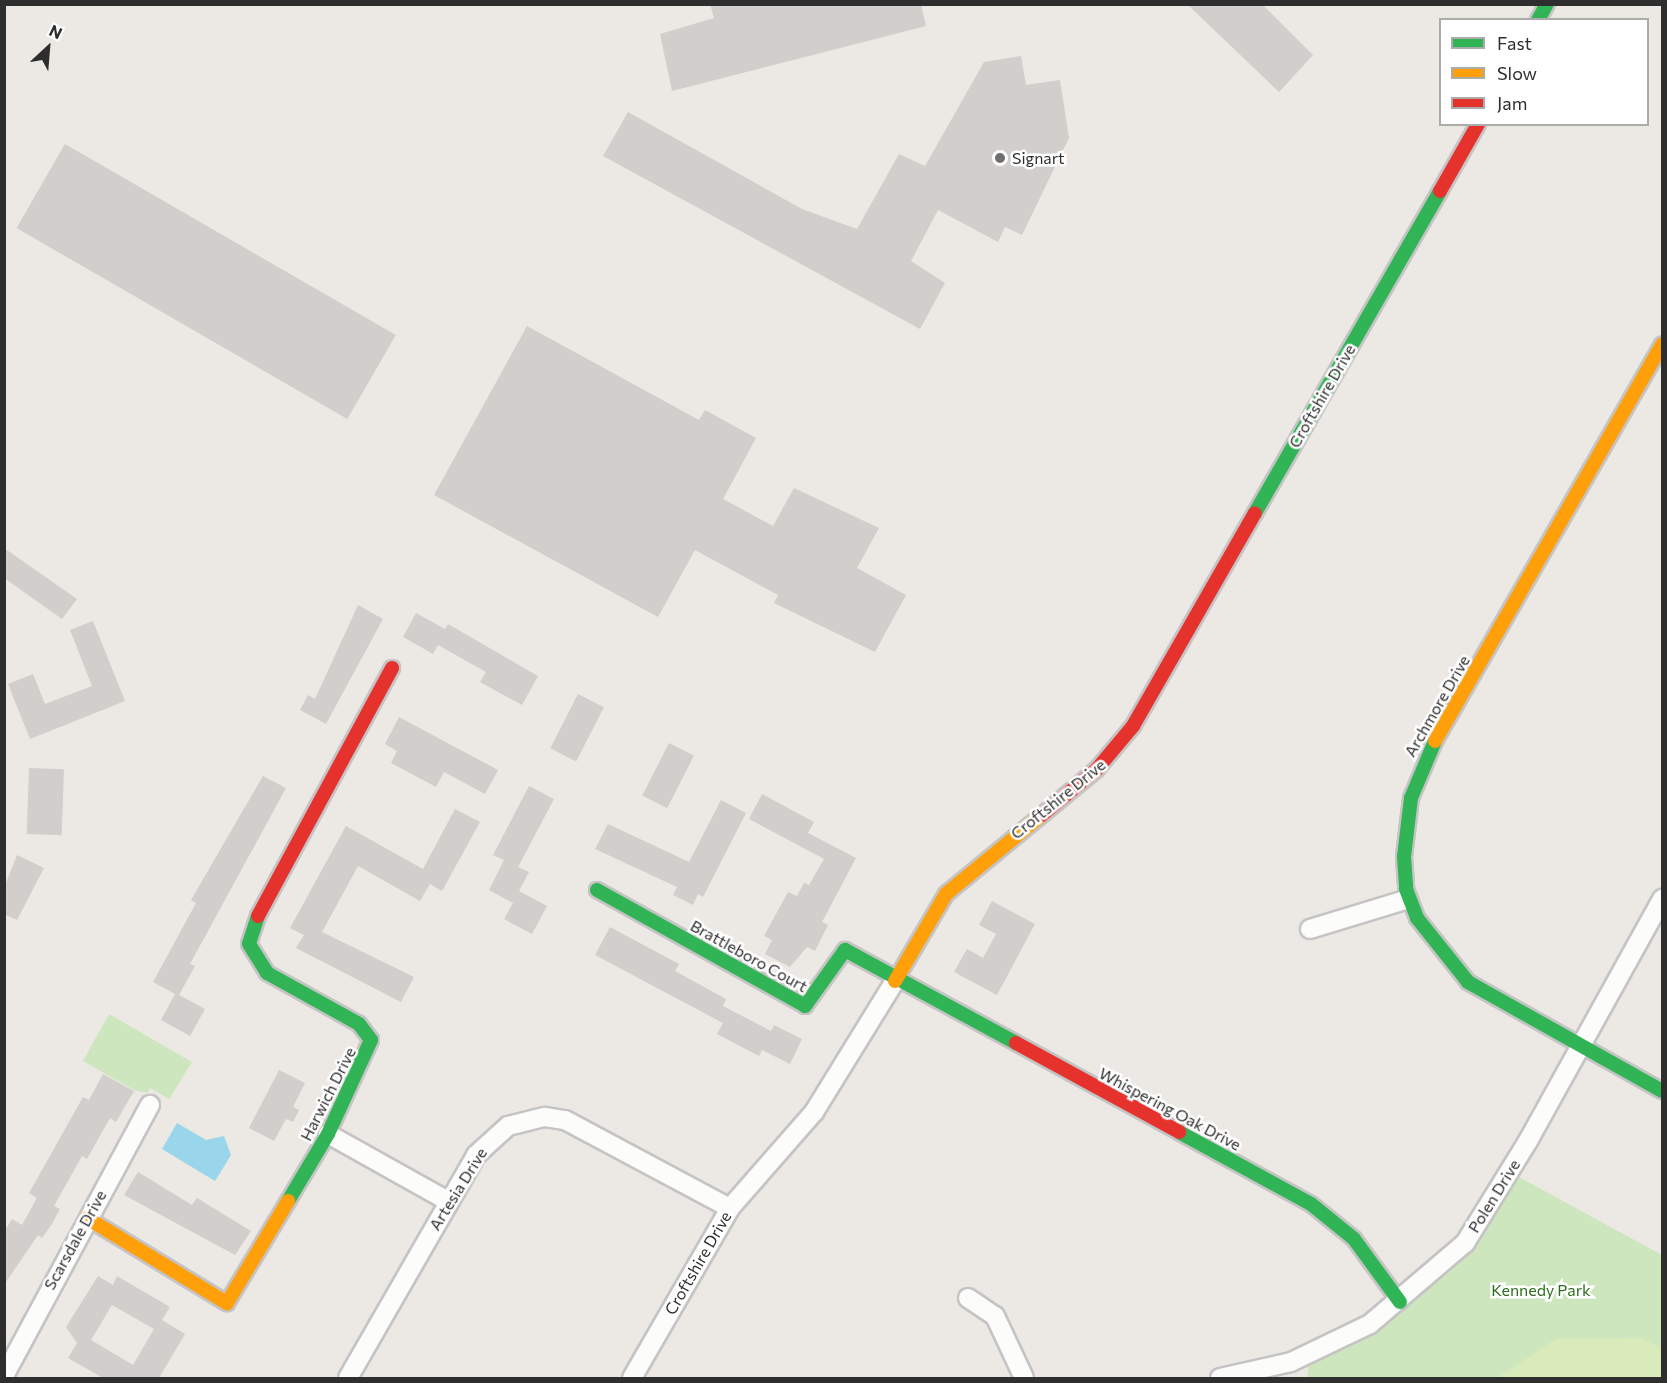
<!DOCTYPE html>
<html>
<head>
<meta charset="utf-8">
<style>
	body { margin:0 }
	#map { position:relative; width:1667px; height:1383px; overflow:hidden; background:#ece8e4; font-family:Commissioner,sans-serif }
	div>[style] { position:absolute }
	.green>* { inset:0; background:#cee6be }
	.pitch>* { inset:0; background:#d9eabb }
	.water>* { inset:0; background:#99d6ec }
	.building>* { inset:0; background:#d1cecb; transform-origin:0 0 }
	.roads { filter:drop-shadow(2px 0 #c5c4c5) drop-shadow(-2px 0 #c5c4c5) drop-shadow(0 2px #c5c4c5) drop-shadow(0 -2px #c5c4c5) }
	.street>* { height:18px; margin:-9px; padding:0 9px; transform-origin:9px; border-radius:9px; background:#fcfcfb }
	.fast>* { height:14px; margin:-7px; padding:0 7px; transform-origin:7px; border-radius:7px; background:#30b455 }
	.slow>* { height:14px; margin:-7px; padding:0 7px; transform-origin:7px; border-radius:7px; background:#ff9f0a }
	.jam>* { height:14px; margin:-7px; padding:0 7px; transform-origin:7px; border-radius:7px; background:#e5322d }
	.dots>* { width:16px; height:16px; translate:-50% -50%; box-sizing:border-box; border:3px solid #fff; border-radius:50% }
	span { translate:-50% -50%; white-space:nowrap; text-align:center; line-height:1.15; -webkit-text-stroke:5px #fff; paint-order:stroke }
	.poi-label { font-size:16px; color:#2e2e2e }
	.left { translate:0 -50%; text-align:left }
	.street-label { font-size:16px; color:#2e2e2e }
	.park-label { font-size:16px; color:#2c6e1b }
	.frame { position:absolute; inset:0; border:6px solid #2e2e2e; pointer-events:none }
	.legend { position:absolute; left:1439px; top:18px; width:210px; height:108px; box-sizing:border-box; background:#fff; border:2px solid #ababab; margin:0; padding:8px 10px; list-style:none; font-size:18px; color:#2e2e2e }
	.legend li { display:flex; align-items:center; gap:12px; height:30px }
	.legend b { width:30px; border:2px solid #ababab }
	.north { position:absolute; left:18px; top:18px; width:60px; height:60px; -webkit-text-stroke:4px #fff; paint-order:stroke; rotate:26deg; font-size:16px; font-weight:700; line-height:24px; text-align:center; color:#2e2e2e }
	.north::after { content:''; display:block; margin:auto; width:21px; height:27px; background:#2e2e2e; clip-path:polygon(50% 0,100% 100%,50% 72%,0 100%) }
</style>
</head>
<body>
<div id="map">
	<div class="green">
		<div style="clip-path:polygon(109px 1014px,192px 1062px,169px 1099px,150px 1088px,148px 1093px,134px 1090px,83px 1061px)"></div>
		<div style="clip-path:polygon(1510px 1172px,1662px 1255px,1662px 1378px,1307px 1378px,1310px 1354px,1444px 1265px)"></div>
	</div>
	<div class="pitch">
		<div style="clip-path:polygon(1642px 1338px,1662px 1349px,1662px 1378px,1497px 1378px,1556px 1339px)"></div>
	</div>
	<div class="water">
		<div style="clip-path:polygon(177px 1123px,206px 1140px,224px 1136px,231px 1155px,215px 1181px,162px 1149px)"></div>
	</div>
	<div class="building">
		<div style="clip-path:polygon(710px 4px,921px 4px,926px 26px,672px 91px,660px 34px,714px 18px)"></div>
		<div style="clip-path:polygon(1187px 4px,1262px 4px,1313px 55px,1279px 92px)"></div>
		<div style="clip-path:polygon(1021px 56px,1026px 85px,1060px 80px,1069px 138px,1022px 235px,1005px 227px,998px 242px,938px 210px,911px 261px,945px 283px,920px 329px,603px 156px,628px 112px,802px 209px,857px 229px,899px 154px,925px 166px,984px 62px)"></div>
		<div style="left:65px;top:144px;width:382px;height:97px;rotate:30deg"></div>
		<div style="clip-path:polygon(527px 326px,699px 420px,705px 410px,756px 438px,723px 499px,773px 526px,794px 488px,879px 528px,857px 568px,906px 595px,875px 652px,774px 603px,778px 595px,695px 550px,658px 617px,434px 495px)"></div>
		<div style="clip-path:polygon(4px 548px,77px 599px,62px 619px,4px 578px)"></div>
		<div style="clip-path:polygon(358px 605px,383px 619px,326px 724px,300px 710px,308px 695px,315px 699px)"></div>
		<div style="clip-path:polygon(416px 613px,445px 629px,448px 624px,538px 676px,522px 705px,480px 682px,486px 672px,438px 645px,433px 654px,403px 637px)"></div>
		<div style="clip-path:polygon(93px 621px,125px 701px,30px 739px,8px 684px,33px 674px,45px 704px,92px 686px,70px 630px)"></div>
		<div style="left:578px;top:694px;width:29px;height:61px;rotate:27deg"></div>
		<div style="clip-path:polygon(399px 717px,498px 770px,485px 794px,444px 772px,436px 787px,391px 763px,397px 751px,385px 744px)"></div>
		<div style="left:669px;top:743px;width:28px;height:59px;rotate:27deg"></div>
		<div style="left:29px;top:768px;width:35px;height:66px;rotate:2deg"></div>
		<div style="clip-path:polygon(263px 776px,286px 788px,190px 964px,195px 966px,179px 995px,205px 1009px,190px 1036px,161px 1020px,175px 994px,153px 982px,196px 903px,191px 900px)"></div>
		<div style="clip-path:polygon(529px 786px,554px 799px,518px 867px,529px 872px,519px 891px,547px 906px,532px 934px,504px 919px,513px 903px,489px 890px,504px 860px,493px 855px)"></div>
		<div style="clip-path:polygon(762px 794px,814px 822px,808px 833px,856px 858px,822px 922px,828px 925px,815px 951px,807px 947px,790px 967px,765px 954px,772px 940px,764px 936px,788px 892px,797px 896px,804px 883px,809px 885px,824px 859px,749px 819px)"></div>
		<div style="clip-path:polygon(721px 800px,746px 813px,703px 897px,698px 894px,693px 905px,673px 895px,677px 887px,595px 849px,608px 824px,689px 862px)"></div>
		<div style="clip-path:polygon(455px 809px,480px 822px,442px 891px,430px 884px,420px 901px,358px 866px,322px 932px,414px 977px,401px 1002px,296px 948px,304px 935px,290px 928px,346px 826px,423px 869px)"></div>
		<div style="clip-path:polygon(17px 855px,44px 868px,17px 920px,4px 914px,4px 888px)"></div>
		<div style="clip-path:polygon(992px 901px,1035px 924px,997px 995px,954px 972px,967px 949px,983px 958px,996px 934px,979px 925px)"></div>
		<div style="clip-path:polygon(610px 927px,679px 964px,675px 971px,726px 999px,723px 1006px,771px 1031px,774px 1025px,802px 1039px,790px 1064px,762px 1050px,759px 1056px,717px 1034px,723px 1023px,595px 955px)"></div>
		<div style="clip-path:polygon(279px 1070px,305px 1083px,293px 1107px,299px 1110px,293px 1122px,286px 1119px,274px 1141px,249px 1128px)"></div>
		<div style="clip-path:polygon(103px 1074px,134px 1091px,116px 1122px,110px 1118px,87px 1159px,82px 1156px,54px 1206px,60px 1209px,52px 1224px,42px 1238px,38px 1235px,4px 1285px,4px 1232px,12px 1219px,22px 1225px,37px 1198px,29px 1193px,83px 1097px,89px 1100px)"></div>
		<div style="clip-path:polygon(138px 1172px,192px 1205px,197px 1198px,251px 1231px,235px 1255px,124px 1195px)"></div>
		<div style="clip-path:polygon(evenodd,98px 1276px,113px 1285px,117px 1276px,170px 1307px,162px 1320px,185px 1334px,159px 1378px,103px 1378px,68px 1358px,77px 1343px,66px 1327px,98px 1276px,112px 1305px,154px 1329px,133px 1365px,91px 1340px,112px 1305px)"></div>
	</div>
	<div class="roads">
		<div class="street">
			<div style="left:1310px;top:929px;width:102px;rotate:-17deg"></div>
			<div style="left:328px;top:1134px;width:137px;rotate:29.2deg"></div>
			<div style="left:968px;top:1298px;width:32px;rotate:34deg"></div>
			<div style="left:995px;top:1316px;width:68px;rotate:64.9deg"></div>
			<div style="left:4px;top:1376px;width:308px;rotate:-61.7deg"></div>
			<div style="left:348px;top:1378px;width:257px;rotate:-60.1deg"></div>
			<div style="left:476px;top:1155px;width:43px;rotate:-42.2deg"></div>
			<div style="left:508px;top:1126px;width:38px;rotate:-14deg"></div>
			<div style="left:545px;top:1117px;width:20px;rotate:9deg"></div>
			<div style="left:565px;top:1120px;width:187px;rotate:28.1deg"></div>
			<div style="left:632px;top:1378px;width:196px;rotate:-60deg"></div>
			<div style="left:730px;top:1208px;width:128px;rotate:-48.8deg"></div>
			<div style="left:814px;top:1112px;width:154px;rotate:-58.3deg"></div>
			<div style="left:1220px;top:1378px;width:73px;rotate:-12.7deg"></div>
			<div style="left:1291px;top:1362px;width:88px;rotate:-25.7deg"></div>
			<div style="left:1370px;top:1324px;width:125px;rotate:-40.5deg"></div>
			<div style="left:1465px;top:1243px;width:120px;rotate:-58.3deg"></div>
			<div style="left:1528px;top:1141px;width:277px;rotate:-61deg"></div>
		</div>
		<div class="fast">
			<div style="left:1538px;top:20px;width:18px;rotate:-61deg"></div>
			<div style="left:1255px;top:513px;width:371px;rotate:-60.1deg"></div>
			<div style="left:1435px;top:741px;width:62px;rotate:112.8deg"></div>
			<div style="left:1411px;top:798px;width:59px;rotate:96.8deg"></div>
			<div style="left:1404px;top:857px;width:32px;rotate:86deg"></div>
			<div style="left:1406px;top:889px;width:31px;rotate:69deg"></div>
			<div style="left:1417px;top:918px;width:82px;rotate:51.4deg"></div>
			<div style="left:1468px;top:982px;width:223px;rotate:29.3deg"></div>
			<div style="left:597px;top:890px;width:238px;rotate:29.1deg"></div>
			<div style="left:805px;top:1006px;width:69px;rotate:-54.5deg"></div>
			<div style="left:845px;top:950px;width:195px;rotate:28.5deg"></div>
			<div style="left:258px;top:916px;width:29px;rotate:108deg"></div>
			<div style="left:249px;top:944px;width:34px;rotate:58deg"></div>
			<div style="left:267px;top:973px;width:105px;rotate:29deg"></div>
			<div style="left:359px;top:1024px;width:20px;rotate:53deg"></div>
			<div style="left:371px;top:1040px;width:103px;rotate:114.6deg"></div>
			<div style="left:328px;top:1134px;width:78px;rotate:120.8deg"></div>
			<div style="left:1179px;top:1132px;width:150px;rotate:28.6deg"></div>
			<div style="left:1311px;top:1204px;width:55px;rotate:39.1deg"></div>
			<div style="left:1354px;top:1239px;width:78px;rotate:53.9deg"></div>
		</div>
		<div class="slow">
			<div style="left:1435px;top:741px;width:457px;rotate:-60.2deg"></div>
			<div style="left:895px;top:981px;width:101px;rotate:-59.6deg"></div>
			<div style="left:946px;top:894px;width:124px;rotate:-39.5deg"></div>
			<div style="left:87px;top:1218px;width:164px;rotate:31.3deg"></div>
			<div style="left:227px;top:1303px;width:119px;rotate:-59.1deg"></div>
		</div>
		<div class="jam">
			<div style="left:1440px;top:191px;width:77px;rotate:-60.4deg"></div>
			<div style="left:1042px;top:815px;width:72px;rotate:-39.9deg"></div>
			<div style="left:1097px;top:769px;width:56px;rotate:-50.1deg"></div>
			<div style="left:1133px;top:726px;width:245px;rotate:-60.2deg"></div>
			<div style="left:258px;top:916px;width:282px;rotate:-61.6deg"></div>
			<div style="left:1016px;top:1043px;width:186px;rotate:28.6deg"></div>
		</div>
	</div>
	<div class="dots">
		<div style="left:1000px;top:158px;background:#706f6e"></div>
	</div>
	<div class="poi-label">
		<span class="left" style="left:1012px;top:158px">Signart</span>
	</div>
	<div class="street-label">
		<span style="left:1322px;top:396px;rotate:-60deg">Croftshire Drive</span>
		<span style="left:1437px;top:706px;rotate:-60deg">Archmore Drive</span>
		<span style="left:1058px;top:799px;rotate:-39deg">Croftshire Drive</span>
		<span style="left:749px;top:956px;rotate:29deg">Brattleboro Court</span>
		<span style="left:328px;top:1094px;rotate:-63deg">Harwich Drive</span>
		<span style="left:1170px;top:1109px;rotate:28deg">Whispering Oak Drive</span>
		<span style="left:458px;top:1189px;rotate:-58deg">Artesia Drive</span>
		<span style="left:1494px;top:1196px;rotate:-58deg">Polen Drive</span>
		<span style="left:75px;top:1240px;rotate:-61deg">Scarsdale Drive</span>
		<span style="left:698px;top:1263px;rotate:-60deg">Croftshire Drive</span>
	</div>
	<div class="park-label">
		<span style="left:1541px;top:1290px">Kennedy Park</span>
	</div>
	<div class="frame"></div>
	<ul class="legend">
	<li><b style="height:8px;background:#30b455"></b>Fast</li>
	<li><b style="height:8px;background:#ff9f0a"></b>Slow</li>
	<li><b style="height:8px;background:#e5322d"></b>Jam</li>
	</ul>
	<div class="north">N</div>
</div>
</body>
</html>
